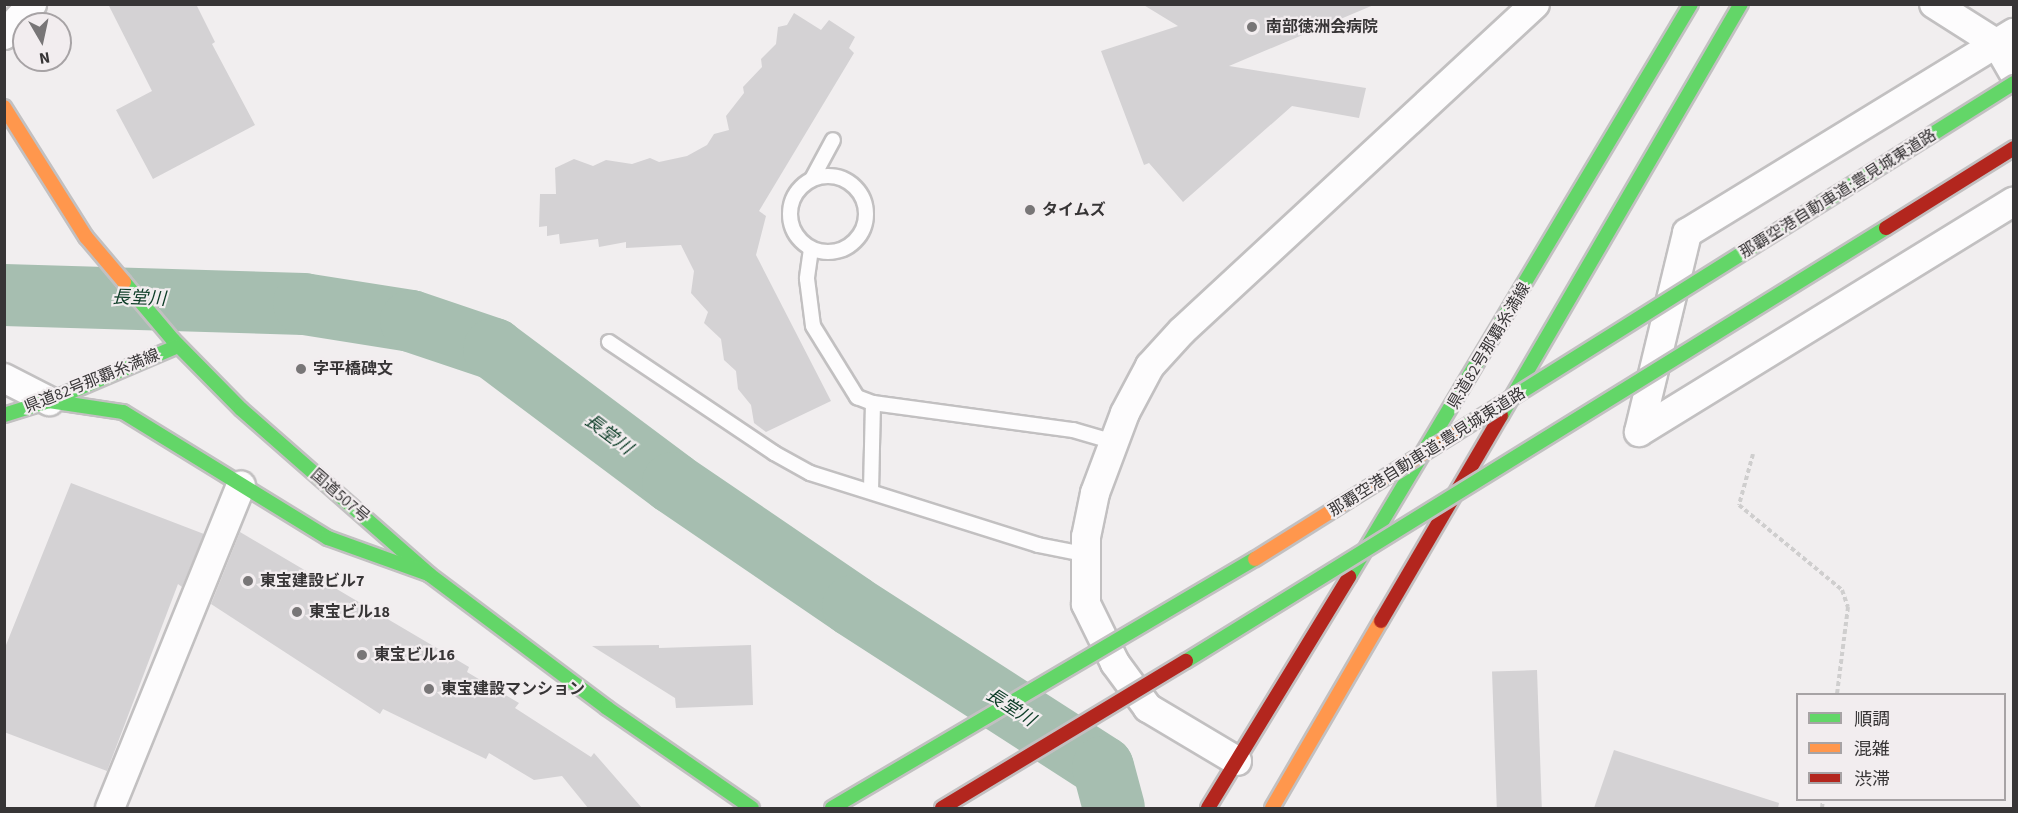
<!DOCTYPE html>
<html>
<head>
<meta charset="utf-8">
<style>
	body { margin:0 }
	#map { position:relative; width:2018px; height:813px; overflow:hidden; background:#f1eeef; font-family:"Source Sans 3","Noto Sans JP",sans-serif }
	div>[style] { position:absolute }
	.river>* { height:62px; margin:-31px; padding:0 31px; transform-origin:31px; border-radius:31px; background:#a6beb0 }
	.building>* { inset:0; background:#d4d2d4; transform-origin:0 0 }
	.path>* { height:4px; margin-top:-2px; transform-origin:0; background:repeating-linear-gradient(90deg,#cfcece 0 4.5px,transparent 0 7.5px) }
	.roads { filter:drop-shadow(2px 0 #c2c0c1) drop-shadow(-2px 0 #c2c0c1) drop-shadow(0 2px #c2c0c1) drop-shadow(0 -2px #c2c0c1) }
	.lane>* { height:14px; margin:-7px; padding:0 7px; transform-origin:7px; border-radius:7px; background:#fdfcfd }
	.lane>.ring { margin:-7px; padding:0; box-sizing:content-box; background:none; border:14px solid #fdfcfd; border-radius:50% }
	.street>* { height:28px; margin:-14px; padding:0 14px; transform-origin:14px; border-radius:14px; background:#fdfcfd }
	.fast>* { height:14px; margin:-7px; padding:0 7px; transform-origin:7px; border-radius:7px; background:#63d668 }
	.slow>* { height:14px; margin:-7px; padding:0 7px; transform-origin:7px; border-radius:7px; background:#ff974d }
	.jam>* { height:14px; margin:-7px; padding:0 7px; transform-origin:7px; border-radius:7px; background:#b3261e }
	.bridges { filter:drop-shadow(2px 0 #c2c0c1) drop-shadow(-2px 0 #c2c0c1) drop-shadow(0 2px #c2c0c1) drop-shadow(0 -2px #c2c0c1) }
	.fast-bridge>* { height:14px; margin:-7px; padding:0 7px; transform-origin:7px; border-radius:7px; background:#63d668 }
	.slow-bridge>* { height:14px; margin:-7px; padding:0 7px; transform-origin:7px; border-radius:7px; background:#ff974d }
	.jam-bridge>* { height:14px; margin:-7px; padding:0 7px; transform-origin:7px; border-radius:7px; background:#b3261e }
	.dots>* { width:16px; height:16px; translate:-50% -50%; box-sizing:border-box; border:3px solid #f2edef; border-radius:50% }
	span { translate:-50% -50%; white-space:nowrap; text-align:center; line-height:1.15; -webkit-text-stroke:4.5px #f2edef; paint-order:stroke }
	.poi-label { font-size:16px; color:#373536; font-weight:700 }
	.left { translate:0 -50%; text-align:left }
	.street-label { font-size:16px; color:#373536 }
	.water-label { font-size:18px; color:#0c3c26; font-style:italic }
	.frame { position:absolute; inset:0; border:6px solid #373536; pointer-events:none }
	.legend { position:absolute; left:1796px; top:693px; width:210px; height:108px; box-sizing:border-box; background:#f2edef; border:2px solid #a7a3a5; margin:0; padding:8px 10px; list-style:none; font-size:18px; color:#373536 }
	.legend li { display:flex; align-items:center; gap:12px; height:30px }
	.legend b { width:30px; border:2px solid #a7a3a5 }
	.north { position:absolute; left:12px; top:12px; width:60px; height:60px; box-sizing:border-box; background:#f2edef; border:2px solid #a7a3a5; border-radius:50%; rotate:171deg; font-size:16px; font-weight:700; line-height:24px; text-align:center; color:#373536 }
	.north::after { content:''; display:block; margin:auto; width:21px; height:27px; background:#787677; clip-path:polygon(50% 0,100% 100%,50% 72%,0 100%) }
</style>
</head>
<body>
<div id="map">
	<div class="river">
		<div style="left:4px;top:295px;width:300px;rotate:1.7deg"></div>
		<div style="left:304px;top:304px;width:108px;rotate:9deg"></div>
		<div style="left:411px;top:321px;width:88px;rotate:18.6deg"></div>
		<div style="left:494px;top:349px;width:224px;rotate:36.8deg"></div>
		<div style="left:673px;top:483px;width:218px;rotate:34.3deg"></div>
		<div style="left:853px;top:606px;width:297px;rotate:32.8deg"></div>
		<div style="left:1103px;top:767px;width:42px;rotate:75deg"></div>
	</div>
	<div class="building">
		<div style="clip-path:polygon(108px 4px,196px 4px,215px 42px,212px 44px,255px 125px,153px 179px,116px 110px,152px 91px)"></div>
		<div style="clip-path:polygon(1142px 4px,1376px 4px,1229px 66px,1366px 88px,1359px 118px,1292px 106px,1183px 202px,1149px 163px,1144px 165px,1101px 51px,1178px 26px)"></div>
		<div style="clip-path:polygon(794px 13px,821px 30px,829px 20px,855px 37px,849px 48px,854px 53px,759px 211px,766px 216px,756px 255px,831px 401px,766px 432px,754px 423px,751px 405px,738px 389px,736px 371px,724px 360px,721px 339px,704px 323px,708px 312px,691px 293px,694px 271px,681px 245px,626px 248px,626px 242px,599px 247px,598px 239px,560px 244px,559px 234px,547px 236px,547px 226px,539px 227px,540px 194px,556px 194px,555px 168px,574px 159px,593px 166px,606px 160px,632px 164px,650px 158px,659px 162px,687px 156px,707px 145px,714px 134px,729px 130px,726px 116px,744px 93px,743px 87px,762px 67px,761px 59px,776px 44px,778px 27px,787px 25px)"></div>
		<div style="clip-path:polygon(71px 483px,204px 534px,182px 587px,178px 584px,107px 771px,4px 732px,4px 650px)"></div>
		<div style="clip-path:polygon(240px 532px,469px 667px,467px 672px,519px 703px,515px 708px,591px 757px,594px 753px,642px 808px,588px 808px,562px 776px,534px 780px,489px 753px,486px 759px,383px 709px,380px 714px,211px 604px)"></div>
		<div style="clip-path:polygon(659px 645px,659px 648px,751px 645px,753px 705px,676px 708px,675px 698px,592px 646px)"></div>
		<div style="left:1537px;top:670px;width:138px;height:45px;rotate:88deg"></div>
		<div style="clip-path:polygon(1614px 750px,1779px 803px,1778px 808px,1594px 808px)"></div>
	</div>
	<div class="path">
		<div style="left:1753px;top:454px;width:53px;rotate:105.4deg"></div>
		<div style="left:1739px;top:505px;width:134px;rotate:39.5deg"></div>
		<div style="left:1842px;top:590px;width:18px;rotate:71deg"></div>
		<div style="left:1848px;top:607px;width:88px;rotate:97.2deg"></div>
		<div style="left:1822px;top:808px;width:8px;rotate:-83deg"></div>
	</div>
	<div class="roads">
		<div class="lane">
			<div class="ring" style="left:790px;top:176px;width:62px;height:62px"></div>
			<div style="left:812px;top:179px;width:44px;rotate:-61.7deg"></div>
			<div style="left:811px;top:249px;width:30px;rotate:98deg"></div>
			<div style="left:807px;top:279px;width:47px;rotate:82.7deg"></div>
			<div style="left:813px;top:326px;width:84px;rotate:58.2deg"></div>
			<div style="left:857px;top:397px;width:17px;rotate:21deg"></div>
			<div style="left:873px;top:403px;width:202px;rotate:7.7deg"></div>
			<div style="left:1073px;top:430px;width:43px;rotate:16.3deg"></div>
			<div style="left:609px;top:342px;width:199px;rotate:33.9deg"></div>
			<div style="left:774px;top:453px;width:41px;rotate:29.1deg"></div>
			<div style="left:810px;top:473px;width:239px;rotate:17.5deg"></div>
			<div style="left:1038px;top:545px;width:47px;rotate:11.1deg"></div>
			<div style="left:871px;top:491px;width:88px;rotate:-88.7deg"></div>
		</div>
		<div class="street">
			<div style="left:1934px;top:4px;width:75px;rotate:32.4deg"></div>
			<div style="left:1997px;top:44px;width:34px;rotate:60deg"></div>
			<div style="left:4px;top:35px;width:42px;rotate:-47.9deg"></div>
			<div style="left:4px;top:378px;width:51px;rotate:27.1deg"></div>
			<div style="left:1639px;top:432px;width:205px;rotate:-76.4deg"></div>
			<div style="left:1687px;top:233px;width:383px;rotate:-31.5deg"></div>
			<div style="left:1639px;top:432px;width:440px;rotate:-31.6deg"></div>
			<div style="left:1237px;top:761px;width:104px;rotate:-149.2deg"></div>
			<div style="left:1148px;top:708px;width:56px;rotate:-126.3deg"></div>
			<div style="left:1115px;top:663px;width:66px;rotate:-116.2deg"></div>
			<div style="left:1086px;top:604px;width:67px;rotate:-90deg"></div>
			<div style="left:1086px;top:537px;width:45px;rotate:-78.4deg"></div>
			<div style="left:1095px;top:493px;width:85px;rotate:-69.4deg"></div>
			<div style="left:1125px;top:413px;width:53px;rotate:-62deg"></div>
			<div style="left:1150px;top:366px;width:47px;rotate:-47.6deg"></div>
			<div style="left:1182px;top:331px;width:481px;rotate:-42.8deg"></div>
			<div style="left:110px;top:808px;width:348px;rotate:-67.9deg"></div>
		</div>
		<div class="fast">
			<div style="left:124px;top:282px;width:76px;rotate:49.8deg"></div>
			<div style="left:173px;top:340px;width:97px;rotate:45.4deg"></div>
			<div style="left:241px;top:409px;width:252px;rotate:41.3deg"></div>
			<div style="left:430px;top:575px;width:221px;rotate:36.9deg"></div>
			<div style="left:607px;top:708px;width:176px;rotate:34.6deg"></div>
			<div style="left:49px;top:401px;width:75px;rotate:8.5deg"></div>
			<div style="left:123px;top:412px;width:241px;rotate:31.6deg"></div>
			<div style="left:328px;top:538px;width:106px;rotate:19.8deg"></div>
			<div style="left:4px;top:415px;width:47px;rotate:-17.3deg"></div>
			<div style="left:49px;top:401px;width:140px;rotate:-23.1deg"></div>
			<div style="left:1501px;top:416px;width:477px;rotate:-59.8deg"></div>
			<div style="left:1349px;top:577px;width:667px;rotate:-59.17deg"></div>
		</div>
		<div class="slow">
			<div style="left:4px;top:107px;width:154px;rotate:57.8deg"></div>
			<div style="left:86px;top:237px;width:59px;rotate:49.8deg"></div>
			<div style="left:1272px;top:808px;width:216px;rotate:-59.8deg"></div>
		</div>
		<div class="jam">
			<div style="left:1381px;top:621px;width:238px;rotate:-59.7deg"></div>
			<div style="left:1208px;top:808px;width:271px;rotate:-58.6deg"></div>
		</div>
	</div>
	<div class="bridges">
		<div class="fast-bridge">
			<div style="left:1454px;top:434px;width:661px;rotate:-32.08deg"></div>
			<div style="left:1186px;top:661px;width:823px;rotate:-31.74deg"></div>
			<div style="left:832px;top:808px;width:491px;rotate:-30.5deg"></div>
		</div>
		<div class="slow-bridge">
			<div style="left:1255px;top:559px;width:235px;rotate:-32.1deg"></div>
		</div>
		<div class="jam-bridge">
			<div style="left:1886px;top:228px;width:151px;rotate:-32deg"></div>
			<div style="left:942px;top:808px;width:285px;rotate:-31.1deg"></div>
		</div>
	</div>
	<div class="dots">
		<div style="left:1252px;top:27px;background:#787677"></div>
		<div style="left:1030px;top:210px;background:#787677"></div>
		<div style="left:301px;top:369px;background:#787677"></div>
		<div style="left:248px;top:581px;background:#787677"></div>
		<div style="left:297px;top:612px;background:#787677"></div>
		<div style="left:362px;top:655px;background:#787677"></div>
		<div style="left:429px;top:689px;background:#787677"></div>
	</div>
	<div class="poi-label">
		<span class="left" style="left:1266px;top:27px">南部徳洲会病院</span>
		<span class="left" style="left:1042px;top:210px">タイムズ</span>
		<span class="left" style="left:313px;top:369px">字平橋碑文</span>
		<span class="left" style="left:260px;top:581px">東宝建設ビル7</span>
		<span class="left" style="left:309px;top:612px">東宝ビル18</span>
		<span class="left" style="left:374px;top:655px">東宝ビル16</span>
		<span class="left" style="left:441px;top:689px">東宝建設マンション</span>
	</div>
	<div class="street-label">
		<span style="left:1838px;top:194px;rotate:-32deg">那覇空港自動車道;豊見城東道路</span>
		<span style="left:1489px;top:346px;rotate:-59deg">県道82号那覇糸満線</span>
		<span style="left:92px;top:381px;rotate:-22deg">県道82号那覇糸満線</span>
		<span style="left:1427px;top:452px;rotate:-32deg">那覇空港自動車道;豊見城東道路</span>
		<span style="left:340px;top:496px;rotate:41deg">国道507号</span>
	</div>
	<div class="water-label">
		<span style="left:139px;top:299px;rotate:2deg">長堂川</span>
		<span style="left:608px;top:435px;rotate:37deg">長堂川</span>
		<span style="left:1010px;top:708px;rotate:33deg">長堂川</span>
	</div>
	<div class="frame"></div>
	<ul class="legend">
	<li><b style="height:8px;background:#63d668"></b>順調</li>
	<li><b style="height:8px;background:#ff974d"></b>混雑</li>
	<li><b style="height:8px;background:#b3261e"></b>渋滞</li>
	</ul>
	<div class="north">N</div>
</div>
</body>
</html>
